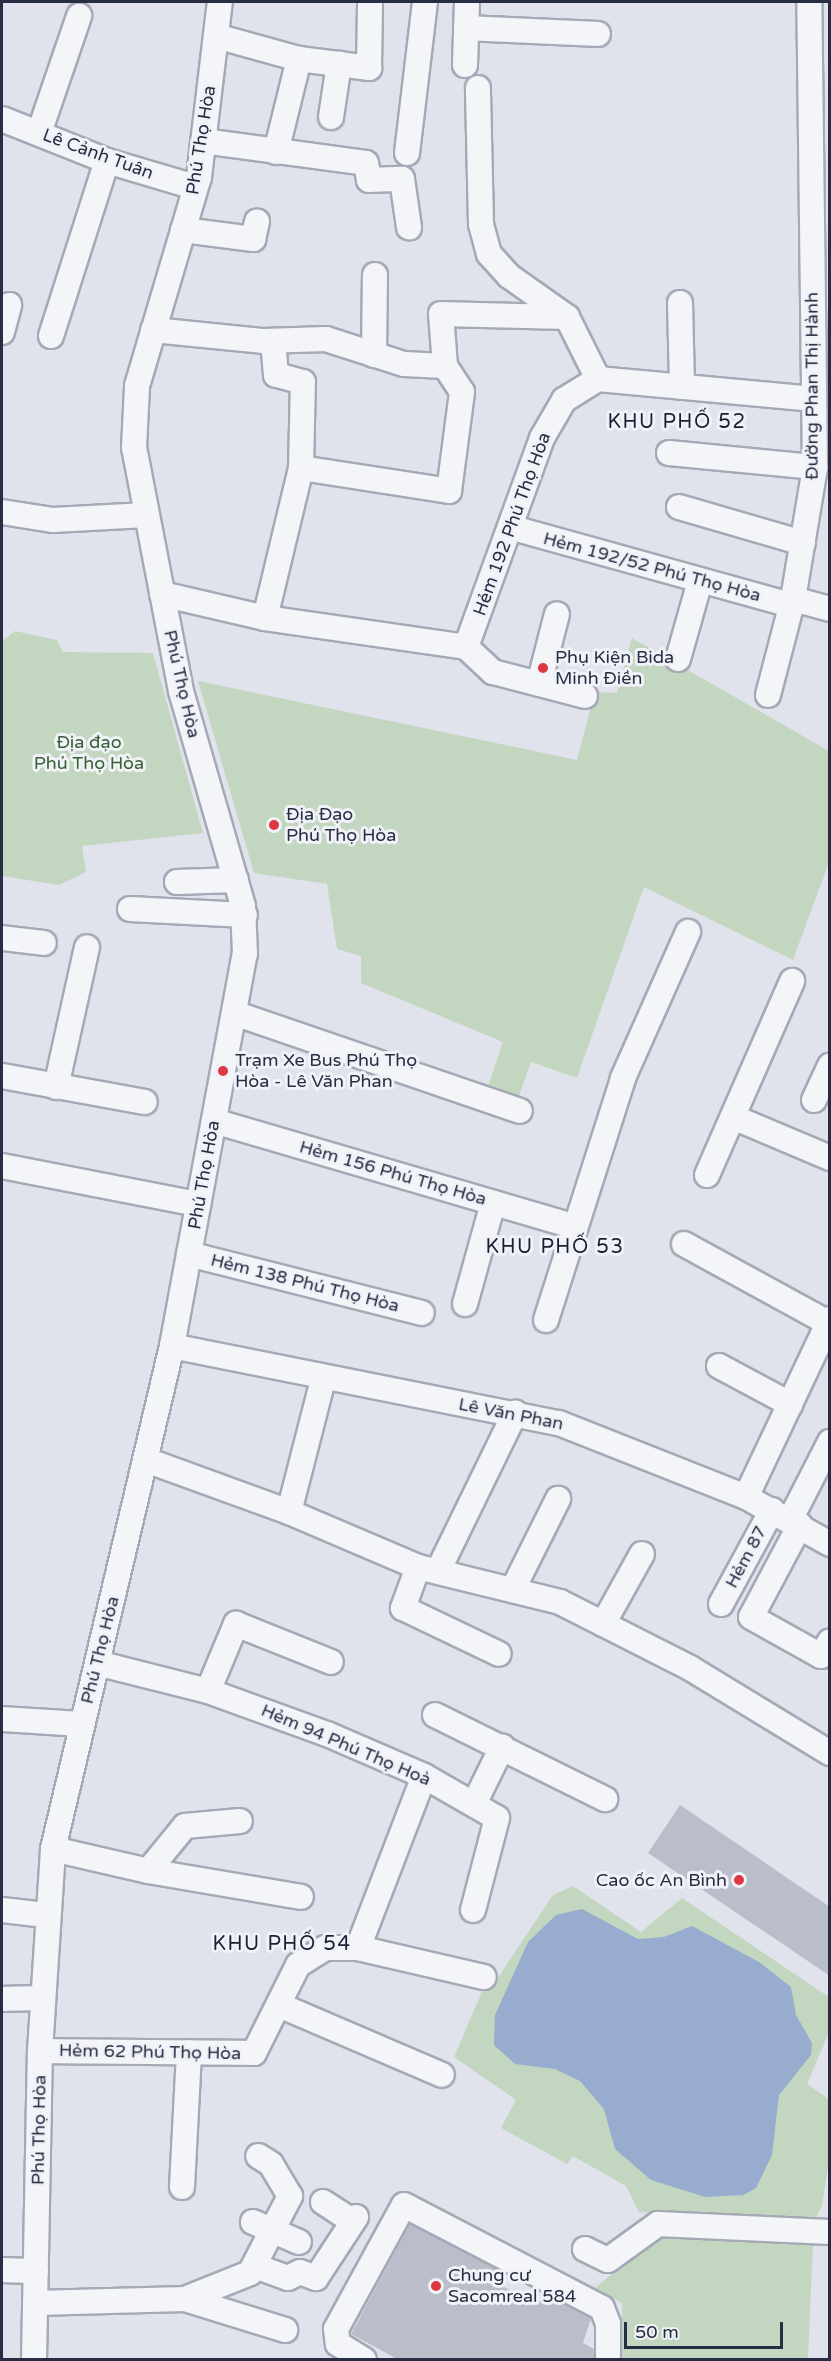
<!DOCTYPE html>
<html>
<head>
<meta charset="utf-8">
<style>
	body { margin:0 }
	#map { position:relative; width:831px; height:2361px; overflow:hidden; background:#e0e3eb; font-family:"Varela Round",sans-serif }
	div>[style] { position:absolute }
	.green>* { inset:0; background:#c3d6c0 }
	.water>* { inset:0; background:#97accf }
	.building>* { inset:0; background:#babecb }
	.roads { filter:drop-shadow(2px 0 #a5a9b6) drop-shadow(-2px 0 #a5a9b6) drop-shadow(0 2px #a5a9b6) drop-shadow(0 -2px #a5a9b6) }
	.minor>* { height:24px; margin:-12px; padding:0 12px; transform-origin:12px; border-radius:12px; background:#f3f5f8 }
	.dots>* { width:16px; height:16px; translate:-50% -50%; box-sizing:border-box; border:3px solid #f0f2f8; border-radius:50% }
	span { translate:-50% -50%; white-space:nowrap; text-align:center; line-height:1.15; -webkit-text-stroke:6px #f0f2f8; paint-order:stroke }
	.street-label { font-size:18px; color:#272e44 }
	.poi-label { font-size:18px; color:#272e44 }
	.left { translate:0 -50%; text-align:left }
	.right { translate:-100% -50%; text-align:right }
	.park-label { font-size:18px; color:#366132 }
	.neighbourhood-label { font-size:20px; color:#191f35; letter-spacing:1.5px }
	.frame { position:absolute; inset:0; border:3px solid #272e44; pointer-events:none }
	.scale { position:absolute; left:624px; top:2322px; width:159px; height:27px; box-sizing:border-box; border:3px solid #272e44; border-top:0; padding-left:8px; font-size:18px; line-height:21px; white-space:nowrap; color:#272e44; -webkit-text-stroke:4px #f0f2f8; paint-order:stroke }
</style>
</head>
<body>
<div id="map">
	<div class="green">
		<div style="clip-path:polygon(15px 631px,57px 640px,63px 652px,153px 653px,203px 833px,82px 846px,86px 872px,59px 885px,2px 876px,2px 641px)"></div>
		<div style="clip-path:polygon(632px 638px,829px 751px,829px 862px,793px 960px,644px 887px,577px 1078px,531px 1062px,516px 1104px,486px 1092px,503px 1042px,361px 983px,361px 956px,337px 949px,327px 884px,254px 873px,198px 681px,577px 760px,595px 692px,617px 693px)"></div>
		<div style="clip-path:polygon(573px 1886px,641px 1932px,682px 1898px,829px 1997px,829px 2032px,807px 2084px,829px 2099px,829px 2160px,822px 2206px,815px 2219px,639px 2212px,626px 2186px,573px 2156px,567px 2164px,501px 2128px,516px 2100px,454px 2057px,486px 1982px,497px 1979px,553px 1895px)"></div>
		<div style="clip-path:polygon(660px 2235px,813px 2243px,808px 2359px,622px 2359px,622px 2303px,595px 2288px)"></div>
	</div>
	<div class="water">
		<div style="clip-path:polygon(582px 1909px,638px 1939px,664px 1937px,692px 1926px,759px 1962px,791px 1987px,796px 2015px,812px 2043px,811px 2055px,779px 2095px,772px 2155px,756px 2188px,743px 2195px,705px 2197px,651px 2180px,615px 2149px,604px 2109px,580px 2081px,555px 2069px,515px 2064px,494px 2045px,495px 2015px,528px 1942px,556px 1915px)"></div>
	</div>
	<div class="building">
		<div style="clip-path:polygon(680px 1805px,830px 1907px,830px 1976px,648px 1853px)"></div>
		<div style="clip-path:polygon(410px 2224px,501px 2271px,495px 2282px,538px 2305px,544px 2294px,591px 2318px,583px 2343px,594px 2349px,594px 2360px,399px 2360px,351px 2334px)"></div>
	</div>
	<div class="roads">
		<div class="minor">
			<div style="left:466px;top:28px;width:132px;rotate:2.6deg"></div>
			<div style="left:216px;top:36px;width:86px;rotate:15.5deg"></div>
			<div style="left:299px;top:59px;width:71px;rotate:7.3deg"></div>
			<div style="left:369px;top:68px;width:66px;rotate:-89.1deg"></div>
			<div style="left:465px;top:65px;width:63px;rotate:-88.2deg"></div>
			<div style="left:331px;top:117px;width:54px;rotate:-81.4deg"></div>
			<div style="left:2px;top:119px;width:113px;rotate:21.8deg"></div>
			<div style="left:107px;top:161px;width:92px;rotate:16.5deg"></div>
			<div style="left:39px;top:133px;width:124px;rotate:-71.1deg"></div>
			<div style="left:203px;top:141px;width:164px;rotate:7.7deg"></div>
			<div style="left:366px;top:163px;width:17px;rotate:80deg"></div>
			<div style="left:369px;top:180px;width:33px;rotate:-2deg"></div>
			<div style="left:402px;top:179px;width:49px;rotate:81.7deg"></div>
			<div style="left:276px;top:152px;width:96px;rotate:-76.1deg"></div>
			<div style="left:407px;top:153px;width:152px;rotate:-83.2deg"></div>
			<div style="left:183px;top:230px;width:71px;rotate:7.3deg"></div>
			<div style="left:253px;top:239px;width:18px;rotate:-77deg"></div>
			<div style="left:680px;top:303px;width:84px;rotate:88.6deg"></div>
			<div style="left:153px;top:330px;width:112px;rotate:5.7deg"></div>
			<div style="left:264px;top:341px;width:62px;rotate:-1.8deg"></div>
			<div style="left:326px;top:339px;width:82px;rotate:17.8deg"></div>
			<div style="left:404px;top:364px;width:41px;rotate:2.8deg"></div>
			<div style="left:2px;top:332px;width:28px;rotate:-75deg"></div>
			<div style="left:51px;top:336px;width:184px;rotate:-72.3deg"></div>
			<div style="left:374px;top:355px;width:80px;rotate:-89.3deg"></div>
			<div style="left:598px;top:379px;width:217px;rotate:5.3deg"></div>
			<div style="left:669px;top:453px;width:147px;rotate:5.5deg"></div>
			<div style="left:301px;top:468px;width:150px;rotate:8.8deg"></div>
			<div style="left:449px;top:491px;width:100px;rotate:-82.5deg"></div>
			<div style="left:462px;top:392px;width:31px;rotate:-123deg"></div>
			<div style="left:445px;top:366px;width:52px;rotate:-94.4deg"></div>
			<div style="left:441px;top:314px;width:126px;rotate:1.4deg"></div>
			<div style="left:679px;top:507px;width:129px;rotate:16.2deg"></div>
			<div style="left:2px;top:512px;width:52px;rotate:8.9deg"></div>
			<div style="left:53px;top:520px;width:93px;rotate:-3.1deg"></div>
			<div style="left:513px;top:528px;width:288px;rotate:15.5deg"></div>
			<div style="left:162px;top:594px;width:106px;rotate:13.1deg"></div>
			<div style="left:265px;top:618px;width:203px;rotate:8.2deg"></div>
			<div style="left:466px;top:647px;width:222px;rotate:-70deg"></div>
			<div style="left:542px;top:438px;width:44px;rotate:-59.9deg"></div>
			<div style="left:564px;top:400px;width:40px;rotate:-32deg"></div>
			<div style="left:598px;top:379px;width:69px;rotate:-116.6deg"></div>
			<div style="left:567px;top:317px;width:71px;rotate:-144.7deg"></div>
			<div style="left:509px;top:276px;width:30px;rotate:-132deg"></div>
			<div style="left:489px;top:254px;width:31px;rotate:-105deg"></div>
			<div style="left:481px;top:224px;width:136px;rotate:-91.3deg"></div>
			<div style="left:793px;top:599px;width:38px;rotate:15deg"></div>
			<div style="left:265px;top:618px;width:154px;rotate:-76.5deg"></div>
			<div style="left:301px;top:468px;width:86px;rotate:-88.7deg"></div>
			<div style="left:303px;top:382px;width:28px;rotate:-165deg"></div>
			<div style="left:276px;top:375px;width:34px;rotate:-95deg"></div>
			<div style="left:466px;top:647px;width:37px;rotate:43deg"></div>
			<div style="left:493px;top:672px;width:95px;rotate:14.6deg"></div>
			<div style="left:678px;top:659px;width:81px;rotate:-74.2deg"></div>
			<div style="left:539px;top:684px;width:72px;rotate:-75.6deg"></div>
			<div style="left:768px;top:695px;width:99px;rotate:-75.4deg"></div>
			<div style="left:793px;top:599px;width:134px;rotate:-80.5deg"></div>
			<div style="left:815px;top:467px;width:465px;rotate:-90.7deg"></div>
			<div style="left:177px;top:882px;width:59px;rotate:-1.9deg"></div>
			<div style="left:130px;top:909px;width:115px;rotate:3deg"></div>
			<div style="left:2px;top:938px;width:42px;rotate:6.8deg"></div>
			<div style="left:234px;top:1013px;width:302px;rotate:18.9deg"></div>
			<div style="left:2px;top:1076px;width:145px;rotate:10.3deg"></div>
			<div style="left:56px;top:1087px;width:143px;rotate:-77.5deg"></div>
			<div style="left:814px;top:1100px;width:38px;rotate:-65deg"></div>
			<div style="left:733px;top:1117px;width:105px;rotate:22.9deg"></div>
			<div style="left:214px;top:1121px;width:373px;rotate:16.3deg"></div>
			<div style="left:2px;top:1166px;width:200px;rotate:11deg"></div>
			<div style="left:707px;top:1175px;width:212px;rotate:-66.3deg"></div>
			<div style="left:684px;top:1244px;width:164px;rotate:28.7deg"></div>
			<div style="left:189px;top:1254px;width:240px;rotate:14.2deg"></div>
			<div style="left:465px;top:1304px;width:105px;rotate:-74.5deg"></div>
			<div style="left:546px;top:1320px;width:254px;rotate:-72.3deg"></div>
			<div style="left:623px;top:1078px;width:160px;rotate:-66deg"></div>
			<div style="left:172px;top:1346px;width:395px;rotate:11.3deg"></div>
			<div style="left:559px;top:1423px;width:201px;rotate:21.6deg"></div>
			<div style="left:746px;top:1497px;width:96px;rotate:29.2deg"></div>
			<div style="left:719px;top:1366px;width:81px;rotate:28.2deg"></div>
			<div style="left:146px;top:1460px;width:152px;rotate:20deg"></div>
			<div style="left:289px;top:1512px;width:140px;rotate:23.1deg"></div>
			<div style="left:418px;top:1567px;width:146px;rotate:13.8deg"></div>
			<div style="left:560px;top:1602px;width:146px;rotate:26.9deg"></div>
			<div style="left:690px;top:1668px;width:164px;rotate:31.3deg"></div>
			<div style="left:746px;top:1497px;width:197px;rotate:-64.7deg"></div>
			<div style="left:289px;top:1512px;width:136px;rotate:-75.6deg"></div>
			<div style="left:790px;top:1520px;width:88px;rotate:-62.9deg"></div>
			<div style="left:800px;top:1525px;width:104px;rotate:118deg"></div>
			<div style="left:751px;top:1617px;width:80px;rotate:29.1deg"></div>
			<div style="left:821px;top:1656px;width:17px;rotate:-59deg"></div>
			<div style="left:418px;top:1567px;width:44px;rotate:110.1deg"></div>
			<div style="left:403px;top:1608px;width:106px;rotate:25.6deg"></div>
			<div style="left:439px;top:1569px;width:174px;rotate:-64deg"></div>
			<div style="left:513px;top:1589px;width:101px;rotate:-63.4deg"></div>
			<div style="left:721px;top:1604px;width:107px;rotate:-61.5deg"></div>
			<div style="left:603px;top:1624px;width:80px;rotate:-60.9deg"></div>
			<div style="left:97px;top:1663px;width:114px;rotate:14.2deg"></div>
			<div style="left:208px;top:1691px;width:127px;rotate:19.9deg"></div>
			<div style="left:327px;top:1734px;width:106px;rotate:23.4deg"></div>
			<div style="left:424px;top:1776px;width:84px;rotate:29.9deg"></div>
			<div style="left:497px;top:1818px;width:95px;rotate:104.6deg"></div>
			<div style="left:208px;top:1691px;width:73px;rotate:-67.3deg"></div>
			<div style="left:236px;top:1624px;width:102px;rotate:21.8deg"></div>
			<div style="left:435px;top:1715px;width:190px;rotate:26.3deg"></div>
			<div style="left:2px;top:1719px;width:79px;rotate:3.6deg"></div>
			<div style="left:474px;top:1804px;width:64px;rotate:-63.8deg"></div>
			<div style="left:53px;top:1849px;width:98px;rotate:13deg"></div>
			<div style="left:148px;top:1871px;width:58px;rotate:-50.6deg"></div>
			<div style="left:185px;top:1826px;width:55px;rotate:-5.2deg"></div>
			<div style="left:148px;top:1871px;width:155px;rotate:9.6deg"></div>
			<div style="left:2px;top:1910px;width:44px;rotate:6.5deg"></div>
			<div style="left:358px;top:1948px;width:184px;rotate:-69deg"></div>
			<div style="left:2px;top:1999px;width:40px;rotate:-1.4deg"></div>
			<div style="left:279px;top:2005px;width:177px;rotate:23.2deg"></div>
			<div style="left:40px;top:2051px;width:214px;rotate:0.5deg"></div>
			<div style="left:254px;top:2053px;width:98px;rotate:-63.4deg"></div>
			<div style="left:298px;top:1965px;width:32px;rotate:-32deg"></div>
			<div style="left:325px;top:1948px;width:33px"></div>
			<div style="left:358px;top:1948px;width:129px;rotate:13deg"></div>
			<div style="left:182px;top:2187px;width:135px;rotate:-87deg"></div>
			<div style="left:323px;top:2202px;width:35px;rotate:33deg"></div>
			<div style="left:253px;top:2222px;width:50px;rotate:23.5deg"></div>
			<div style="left:585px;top:2249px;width:25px;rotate:26deg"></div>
			<div style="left:608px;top:2260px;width:62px;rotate:-35.8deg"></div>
			<div style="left:658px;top:2224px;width:172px;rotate:2.7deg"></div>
			<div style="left:255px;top:2266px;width:35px;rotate:20deg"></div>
			<div style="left:288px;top:2278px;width:13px;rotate:-27deg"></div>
			<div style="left:300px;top:2272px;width:17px;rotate:21deg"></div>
			<div style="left:316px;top:2278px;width:73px;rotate:-56.7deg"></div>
			<div style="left:2px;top:2270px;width:34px;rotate:2deg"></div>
			<div style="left:185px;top:2299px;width:105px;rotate:17.2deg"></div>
			<div style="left:35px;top:2303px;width:150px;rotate:-1.5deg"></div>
			<div style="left:185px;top:2299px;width:70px;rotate:-21.8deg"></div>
			<div style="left:250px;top:2273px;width:87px;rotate:-62.5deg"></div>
			<div style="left:290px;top:2196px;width:37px;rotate:-121deg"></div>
			<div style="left:271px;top:2164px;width:15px;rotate:-148deg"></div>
			<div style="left:34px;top:2360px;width:309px;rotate:-88.9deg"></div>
			<div style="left:40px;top:2051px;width:202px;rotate:-86.3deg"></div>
			<div style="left:53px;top:1849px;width:517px;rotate:-76.69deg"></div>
			<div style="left:172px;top:1346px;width:399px;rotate:-79.5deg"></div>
			<div style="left:245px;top:954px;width:48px;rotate:-92.4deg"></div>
			<div style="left:243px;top:906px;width:224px;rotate:-106.1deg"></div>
			<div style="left:181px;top:691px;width:248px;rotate:-100.9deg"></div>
			<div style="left:134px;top:448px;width:62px;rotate:-87.2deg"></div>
			<div style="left:137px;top:386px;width:218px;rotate:-73.5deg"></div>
			<div style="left:199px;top:177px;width:176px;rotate:-83.2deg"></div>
			<div style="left:364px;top:2360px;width:31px;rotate:-148deg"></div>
			<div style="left:338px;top:2344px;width:15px;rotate:-98deg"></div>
			<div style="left:336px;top:2329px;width:141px;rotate:-61.3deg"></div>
			<div style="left:404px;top:2205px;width:223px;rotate:27.5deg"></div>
			<div style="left:602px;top:2308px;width:17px;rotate:69deg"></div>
			<div style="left:608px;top:2324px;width:36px;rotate:90deg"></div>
		</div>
	</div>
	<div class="dots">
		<div style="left:543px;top:668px;background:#dd383f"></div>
		<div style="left:274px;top:825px;background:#dd383f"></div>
		<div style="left:223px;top:1071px;background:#dd383f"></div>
		<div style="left:739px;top:1880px;background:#dd383f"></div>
		<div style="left:436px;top:2286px;background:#dd383f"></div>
	</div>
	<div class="street-label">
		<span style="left:201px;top:140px;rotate:-81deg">Phú Thọ Hòa</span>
		<span style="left:98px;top:154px;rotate:20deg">Lê Cảnh Tuân</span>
		<span style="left:812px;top:386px;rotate:-90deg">Đường Phan Thị Hành</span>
		<span style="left:512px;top:524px;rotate:-70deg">Hẻm 192 Phú Thọ Hòa</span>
		<span style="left:652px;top:567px;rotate:15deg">Hẻm 192/52 Phú Thọ Hòa</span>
		<span style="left:182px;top:684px;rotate:77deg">Phú Thọ Hòa</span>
		<span style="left:393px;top:1173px;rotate:16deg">Hẻm 156 Phú Thọ Hòa</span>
		<span style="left:204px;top:1175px;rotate:-80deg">Phú Thọ Hòa</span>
		<span style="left:305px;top:1283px;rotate:14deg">Hẻm 138 Phú Thọ Hòa</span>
		<span style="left:511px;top:1414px;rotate:11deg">Lê Văn Phan</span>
		<span style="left:746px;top:1557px;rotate:-62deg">Hẻm 87</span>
		<span style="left:100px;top:1650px;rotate:-76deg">Phú Thọ Hòa</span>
		<span style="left:346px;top:1745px;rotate:23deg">Hẻm 94 Phú Thọ Hoà</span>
		<span style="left:150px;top:2052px;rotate:1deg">Hẻm 62 Phú Thọ Hòa</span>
		<span style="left:39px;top:2130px;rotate:-89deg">Phú Thọ Hòa</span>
	</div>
	<div class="poi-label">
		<span class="left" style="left:555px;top:668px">Phụ Kiện Bida<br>Minh Điền</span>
		<span class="left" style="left:286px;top:825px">Địa Đạo<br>Phú Thọ Hòa</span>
		<span class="left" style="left:235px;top:1071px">Trạm Xe Bus Phú Thọ<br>Hòa - Lê Văn Phan</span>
		<span class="right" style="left:727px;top:1880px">Cao ốc An Bình</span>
		<span class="left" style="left:448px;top:2286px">Chung cư<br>Sacomreal 584</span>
	</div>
	<div class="park-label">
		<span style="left:89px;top:753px">Địa đạo<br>Phú Thọ Hòa</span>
	</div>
	<div class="neighbourhood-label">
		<span style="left:677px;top:422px">KHU PHỐ 52</span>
		<span style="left:555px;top:1247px">KHU PHỐ 53</span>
		<span style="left:282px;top:1944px">KHU PHỐ 54</span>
	</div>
	<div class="frame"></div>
	<div class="scale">50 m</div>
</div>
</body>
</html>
